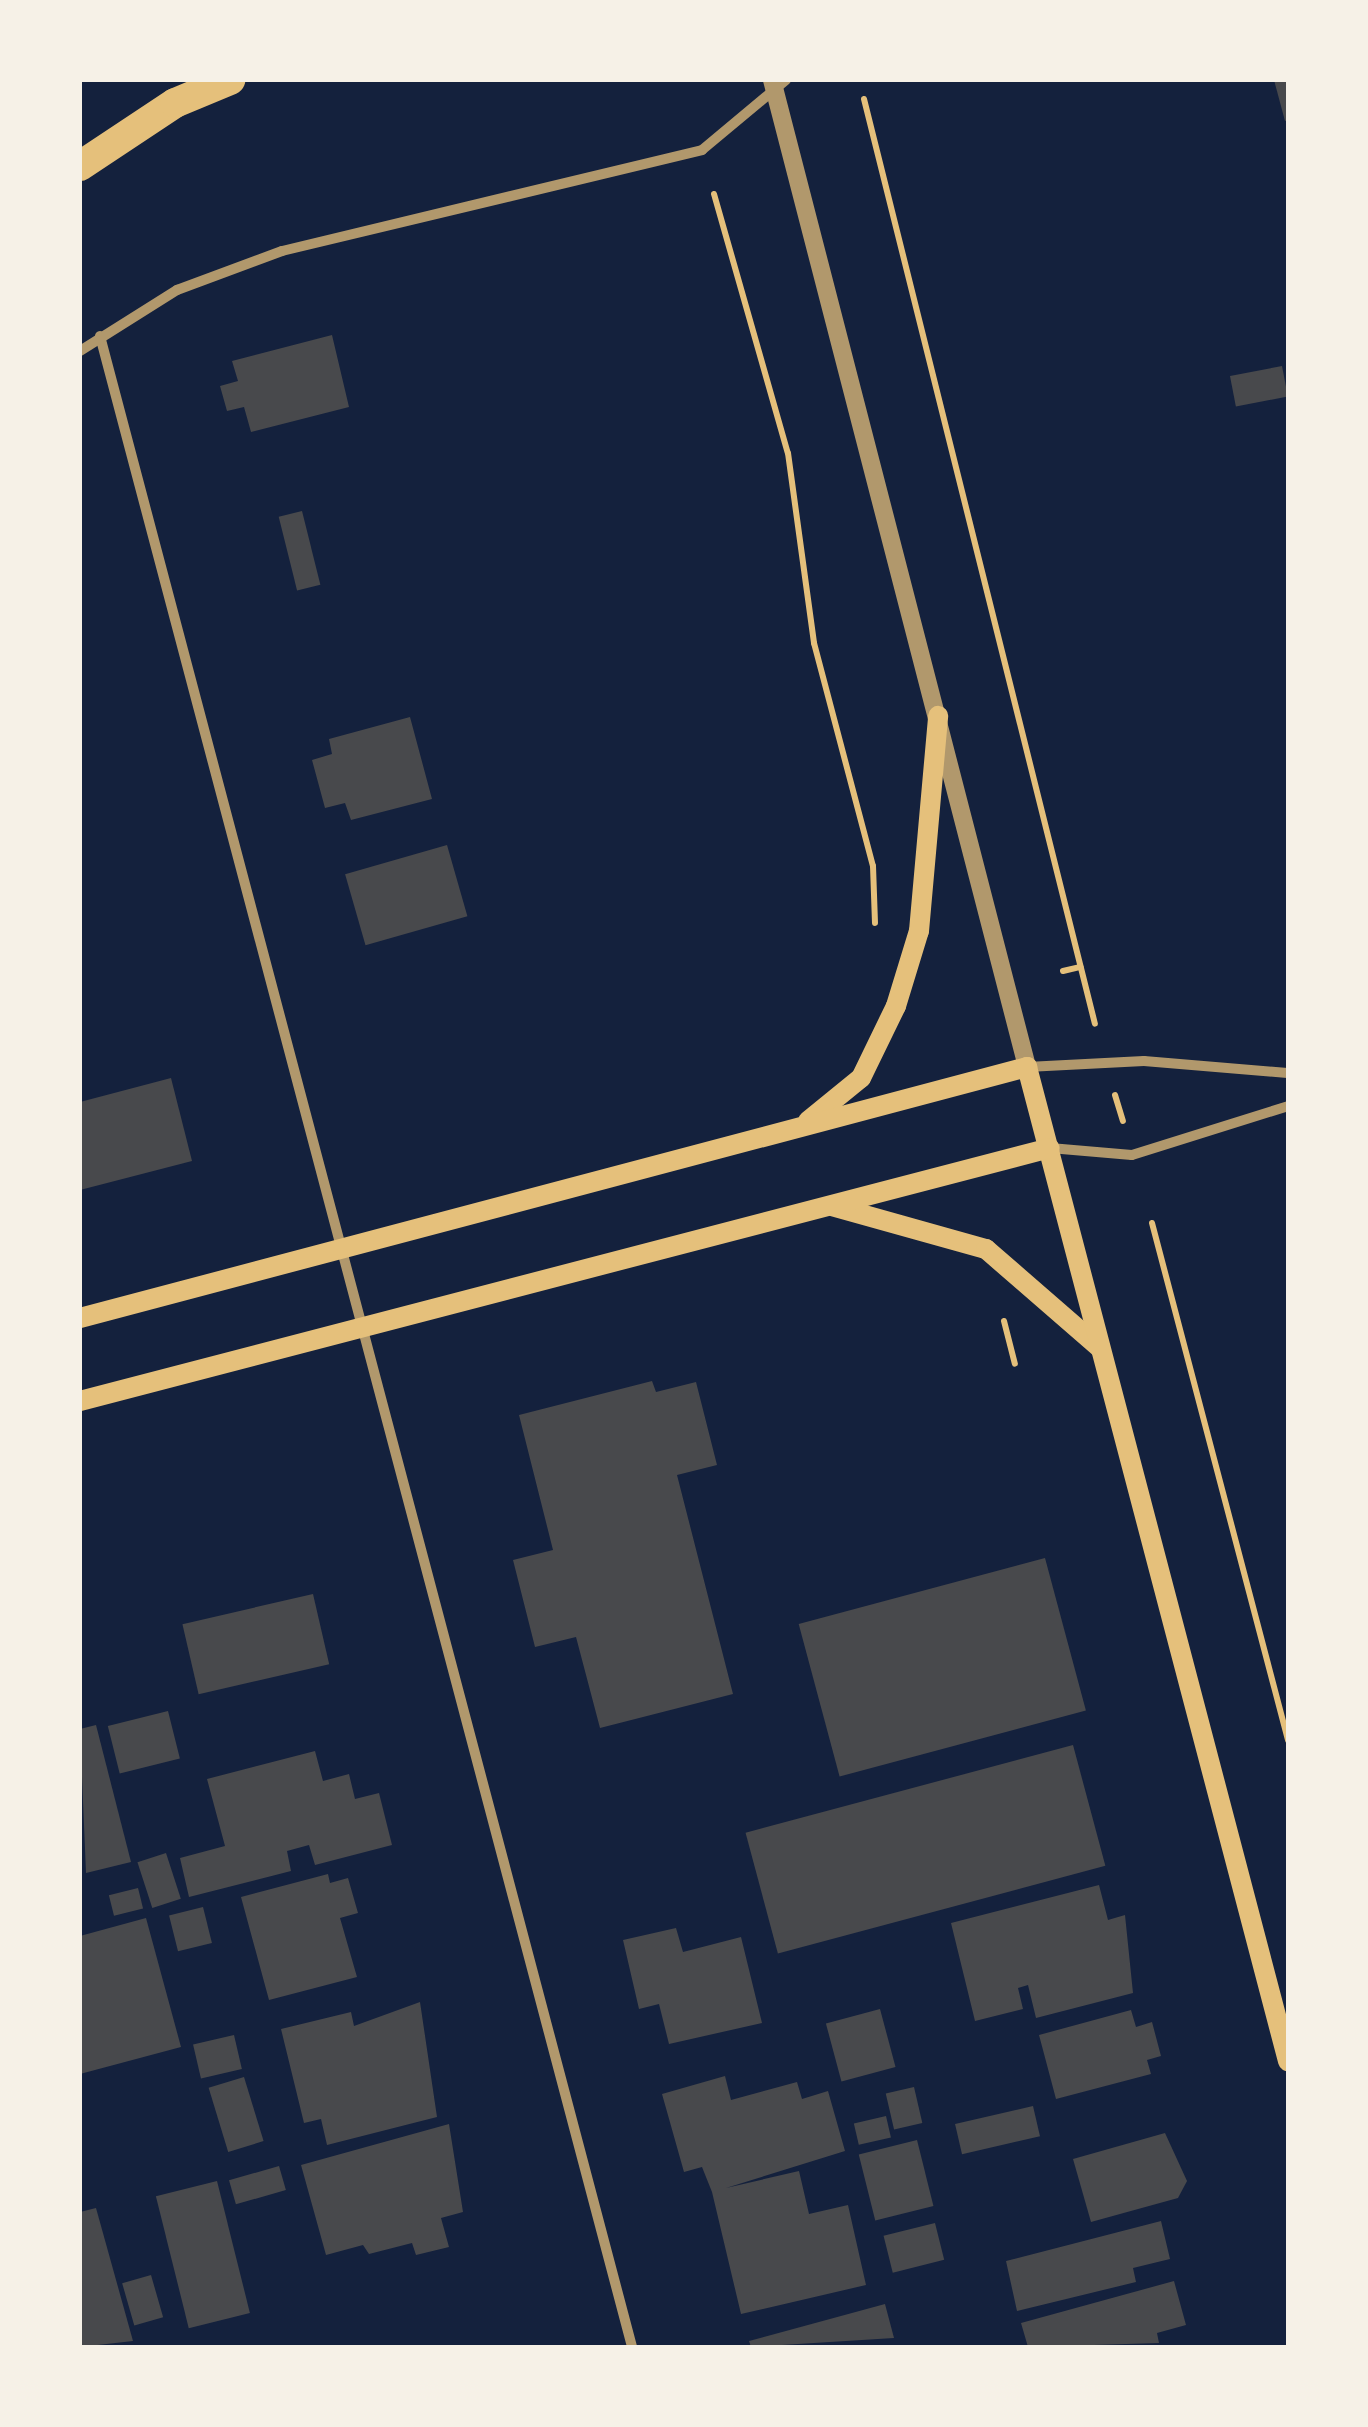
<!DOCTYPE html>
<html>
<head>
<meta charset="utf-8">
<style>
	body { margin:0 }
	#map { position:relative; width:1368px; height:2427px; overflow:hidden; background:#14213d; font-family:Raleway,sans-serif }
	div>[style] { position:absolute }
	.building>* { inset:0; background:#48494c; transform-origin:0 0 }
	.path>* { height:6px; margin:-3px; padding:0 3px; transform-origin:3px; border-radius:3px; background:#e5c07b }
	.minor>* { height:10px; margin:-5px; padding:0 5px; transform-origin:5px; border-radius:5px; background:#b1986c }
	.tertiary>* { height:18px; margin:-9px; padding:0 9px; transform-origin:9px; border-radius:9px; background:#b1986c }
	.secondary>* { height:20px; margin:-10px; padding:0 10px; transform-origin:10px; border-radius:10px; background:#e5c07b }
	.motorway>* { height:30px; margin:-15px; padding:0 15px; transform-origin:15px; border-radius:15px; background:#e5c07b }
	span { translate:-50% -50%; white-space:nowrap; text-align:center; line-height:1.15; -webkit-text-stroke:10px #f6f1e7; paint-order:stroke }
	.frame { position:absolute; inset:0; border:82px solid #f6f1e7; pointer-events:none }
</style>
</head>
<body>
<div id="map">
	<div class="building">
		<div style="clip-path:polygon(1274px 80px,1288px 80px,1288px 120px,1285px 121px)"></div>
		<div style="clip-path:polygon(332px 335px,349px 407px,251px 432px,244px 407px,227px 411px,220px 386px,238px 381px,232px 361px)"></div>
		<div style="left:1282px;top:366px;width:31px;height:53px;rotate:79deg"></div>
		<div style="left:302px;top:511px;width:76px;height:24px;rotate:76deg"></div>
		<div style="clip-path:polygon(410px 717px,432px 799px,351px 820px,345px 803px,325px 808px,312px 760px,332px 754px,329px 739px)"></div>
		<div style="left:447px;top:845px;width:74px;height:106px;rotate:74deg"></div>
		<div style="clip-path:polygon(171px 1078px,192px 1161px,80px 1190px,80px 1102px)"></div>
		<div style="clip-path:polygon(652px 1381px,656px 1392px,696px 1382px,717px 1465px,677px 1475px,733px 1694px,600px 1728px,576px 1637px,535px 1647px,513px 1560px,553px 1550px,519px 1415px)"></div>
		<div style="left:1045px;top:1558px;width:158px;height:255px;rotate:75deg"></div>
		<div style="left:313px;top:1594px;width:72px;height:134px;rotate:77deg"></div>
		<div style="left:168px;top:1711px;width:49px;height:62px;rotate:76deg"></div>
		<div style="clip-path:polygon(96px 1725px,131px 1862px,86px 1873px,80px 1729px)"></div>
		<div style="left:1073px;top:1745px;width:125px;height:339px;rotate:75deg"></div>
		<div style="clip-path:polygon(315px 1751px,323px 1781px,349px 1774px,355px 1799px,379px 1793px,392px 1845px,315px 1865px,309px 1845px,287px 1851px,291px 1871px,189px 1897px,180px 1858px,225px 1846px,207px 1779px)"></div>
		<div style="left:166px;top:1853px;width:48px;height:30px;rotate:72deg"></div>
		<div style="clip-path:polygon(328px 1874px,330px 1883px,348px 1878px,358px 1913px,340px 1918px,357px 1977px,269px 2000px,241px 1897px)"></div>
		<div style="clip-path:polygon(1099px 1885px,1108px 1920px,1125px 1915px,1133px 1993px,1036px 2018px,1028px 1985px,1018px 1988px,1023px 2009px,975px 2021px,951px 1923px)"></div>
		<div style="left:138px;top:1888px;width:21px;height:30px;rotate:76deg"></div>
		<div style="left:203px;top:1907px;width:37px;height:35px;rotate:76deg"></div>
		<div style="clip-path:polygon(146px 1918px,181px 2047px,80px 2074px,80px 1936px)"></div>
		<div style="clip-path:polygon(676px 1928px,683px 1952px,741px 1937px,762px 2023px,669px 2044px,659px 2004px,639px 2009px,623px 1940px)"></div>
		<div style="clip-path:polygon(420px 2002px,437px 2117px,327px 2145px,321px 2119px,304px 2123px,281px 2029px,351px 2012px,354px 2026px)"></div>
		<div style="left:880px;top:2009px;width:60px;height:56px;rotate:75deg"></div>
		<div style="clip-path:polygon(1131px 2010px,1136px 2027px,1152px 2022px,1161px 2056px,1147px 2060px,1151px 2074px,1056px 2099px,1039px 2035px)"></div>
		<div style="left:234px;top:2035px;width:35px;height:42px;rotate:77deg"></div>
		<div style="clip-path:polygon(725px 2076px,731px 2100px,797px 2082px,802px 2099px,828px 2091px,845px 2151px,726px 2188px,799px 2171px,809px 2214px,848px 2205px,866px 2285px,741px 2314px,712px 2192px,702px 2167px,684px 2172px,662px 2094px)"></div>
		<div style="left:244px;top:2077px;width:67px;height:37px;rotate:73deg"></div>
		<div style="left:914px;top:2087px;width:37px;height:29px;rotate:77deg"></div>
		<div style="left:1033px;top:2106px;width:31px;height:80px;rotate:77deg"></div>
		<div style="left:886px;top:2116px;width:22px;height:33px;rotate:77deg"></div>
		<div style="clip-path:polygon(449px 2124px,463px 2212px,441px 2218px,449px 2247px,416px 2255px,412px 2243px,369px 2254px,363px 2245px,326px 2255px,301px 2165px)"></div>
		<div style="clip-path:polygon(1165px 2133px,1187px 2181px,1178px 2198px,1091px 2222px,1073px 2159px)"></div>
		<div style="left:917px;top:2140px;width:68px;height:60px;rotate:76deg"></div>
		<div style="left:279px;top:2166px;width:25px;height:52px;rotate:74deg"></div>
		<div style="left:217px;top:2181px;width:136px;height:63px;rotate:76deg"></div>
		<div style="clip-path:polygon(96px 2208px,133px 2341px,80px 2347px,80px 2212px)"></div>
		<div style="clip-path:polygon(1161px 2221px,1170px 2259px,1133px 2268px,1136px 2282px,1017px 2311px,1006px 2261px)"></div>
		<div style="left:935px;top:2223px;width:38px;height:53px;rotate:76deg"></div>
		<div style="left:151px;top:2275px;width:44px;height:30px;rotate:74deg"></div>
		<div style="clip-path:polygon(1174px 2281px,1186px 2325px,1157px 2333px,1159px 2343px,1028px 2347px,1021px 2323px)"></div>
		<div style="clip-path:polygon(885px 2304px,894px 2338px,751px 2347px,749px 2341px)"></div>
	</div>
	<div class="path">
		<div style="left:864px;top:99px;width:953px;rotate:75.98deg"></div>
		<div style="left:714px;top:194px;width:269px;rotate:74.1deg"></div>
		<div style="left:788px;top:453px;width:192px;rotate:82.2deg"></div>
		<div style="left:814px;top:643px;width:231px;rotate:75.2deg"></div>
		<div style="left:873px;top:866px;width:57px;rotate:88deg"></div>
		<div style="left:1063px;top:971px;width:18px;rotate:-13deg"></div>
		<div style="left:1115px;top:1095px;width:27px;rotate:73deg"></div>
		<div style="left:1152px;top:1223px;width:535px;rotate:75.26deg"></div>
		<div style="left:1004px;top:1321px;width:44px;rotate:75.7deg"></div>
	</div>
	<div class="minor">
		<div style="left:100px;top:336px;width:2080px;rotate:75.18deg"></div>
		<div style="left:80px;top:351px;width:115px;rotate:-32.2deg"></div>
		<div style="left:177px;top:290px;width:112px;rotate:-20.4deg"></div>
		<div style="left:282px;top:251px;width:432px;rotate:-13.5deg"></div>
		<div style="left:702px;top:150px;width:109px;rotate:-39.8deg"></div>
		<div style="left:1027px;top:1067px;width:117px;rotate:-2.9deg"></div>
		<div style="left:1144px;top:1061px;width:144px;rotate:4.8deg"></div>
		<div style="left:1050px;top:1148px;width:82px;rotate:4.9deg"></div>
		<div style="left:1132px;top:1155px;width:164px;rotate:-17.4deg"></div>
	</div>
	<div class="tertiary">
		<div style="left:772px;top:80px;width:1019px;rotate:75.51deg"></div>
	</div>
	<div class="secondary">
		<div style="left:808px;top:1121px;width:68px;rotate:-39.1deg"></div>
		<div style="left:861px;top:1078px;width:80px;rotate:-64.1deg"></div>
		<div style="left:896px;top:1006px;width:78px;rotate:-73deg"></div>
		<div style="left:919px;top:931px;width:216px;rotate:-84.9deg"></div>
		<div style="left:832px;top:1206px;width:160px;rotate:15.6deg"></div>
		<div style="left:986px;top:1249px;width:151px;rotate:41deg"></div>
		<div style="left:80px;top:1318px;width:980px;rotate:-14.84deg"></div>
		<div style="left:1027px;top:1067px;width:1028px;rotate:75.29deg"></div>
		<div style="left:80px;top:1401px;width:1002px;rotate:-14.62deg"></div>
	</div>
	<div class="motorway">
		<div style="left:80px;top:166px;width:114px;rotate:-33.6deg"></div>
		<div style="left:175px;top:103px;width:60px;rotate:-22.7deg"></div>
	</div>
	<div class="frame"></div>
</div>
</body>
</html>
